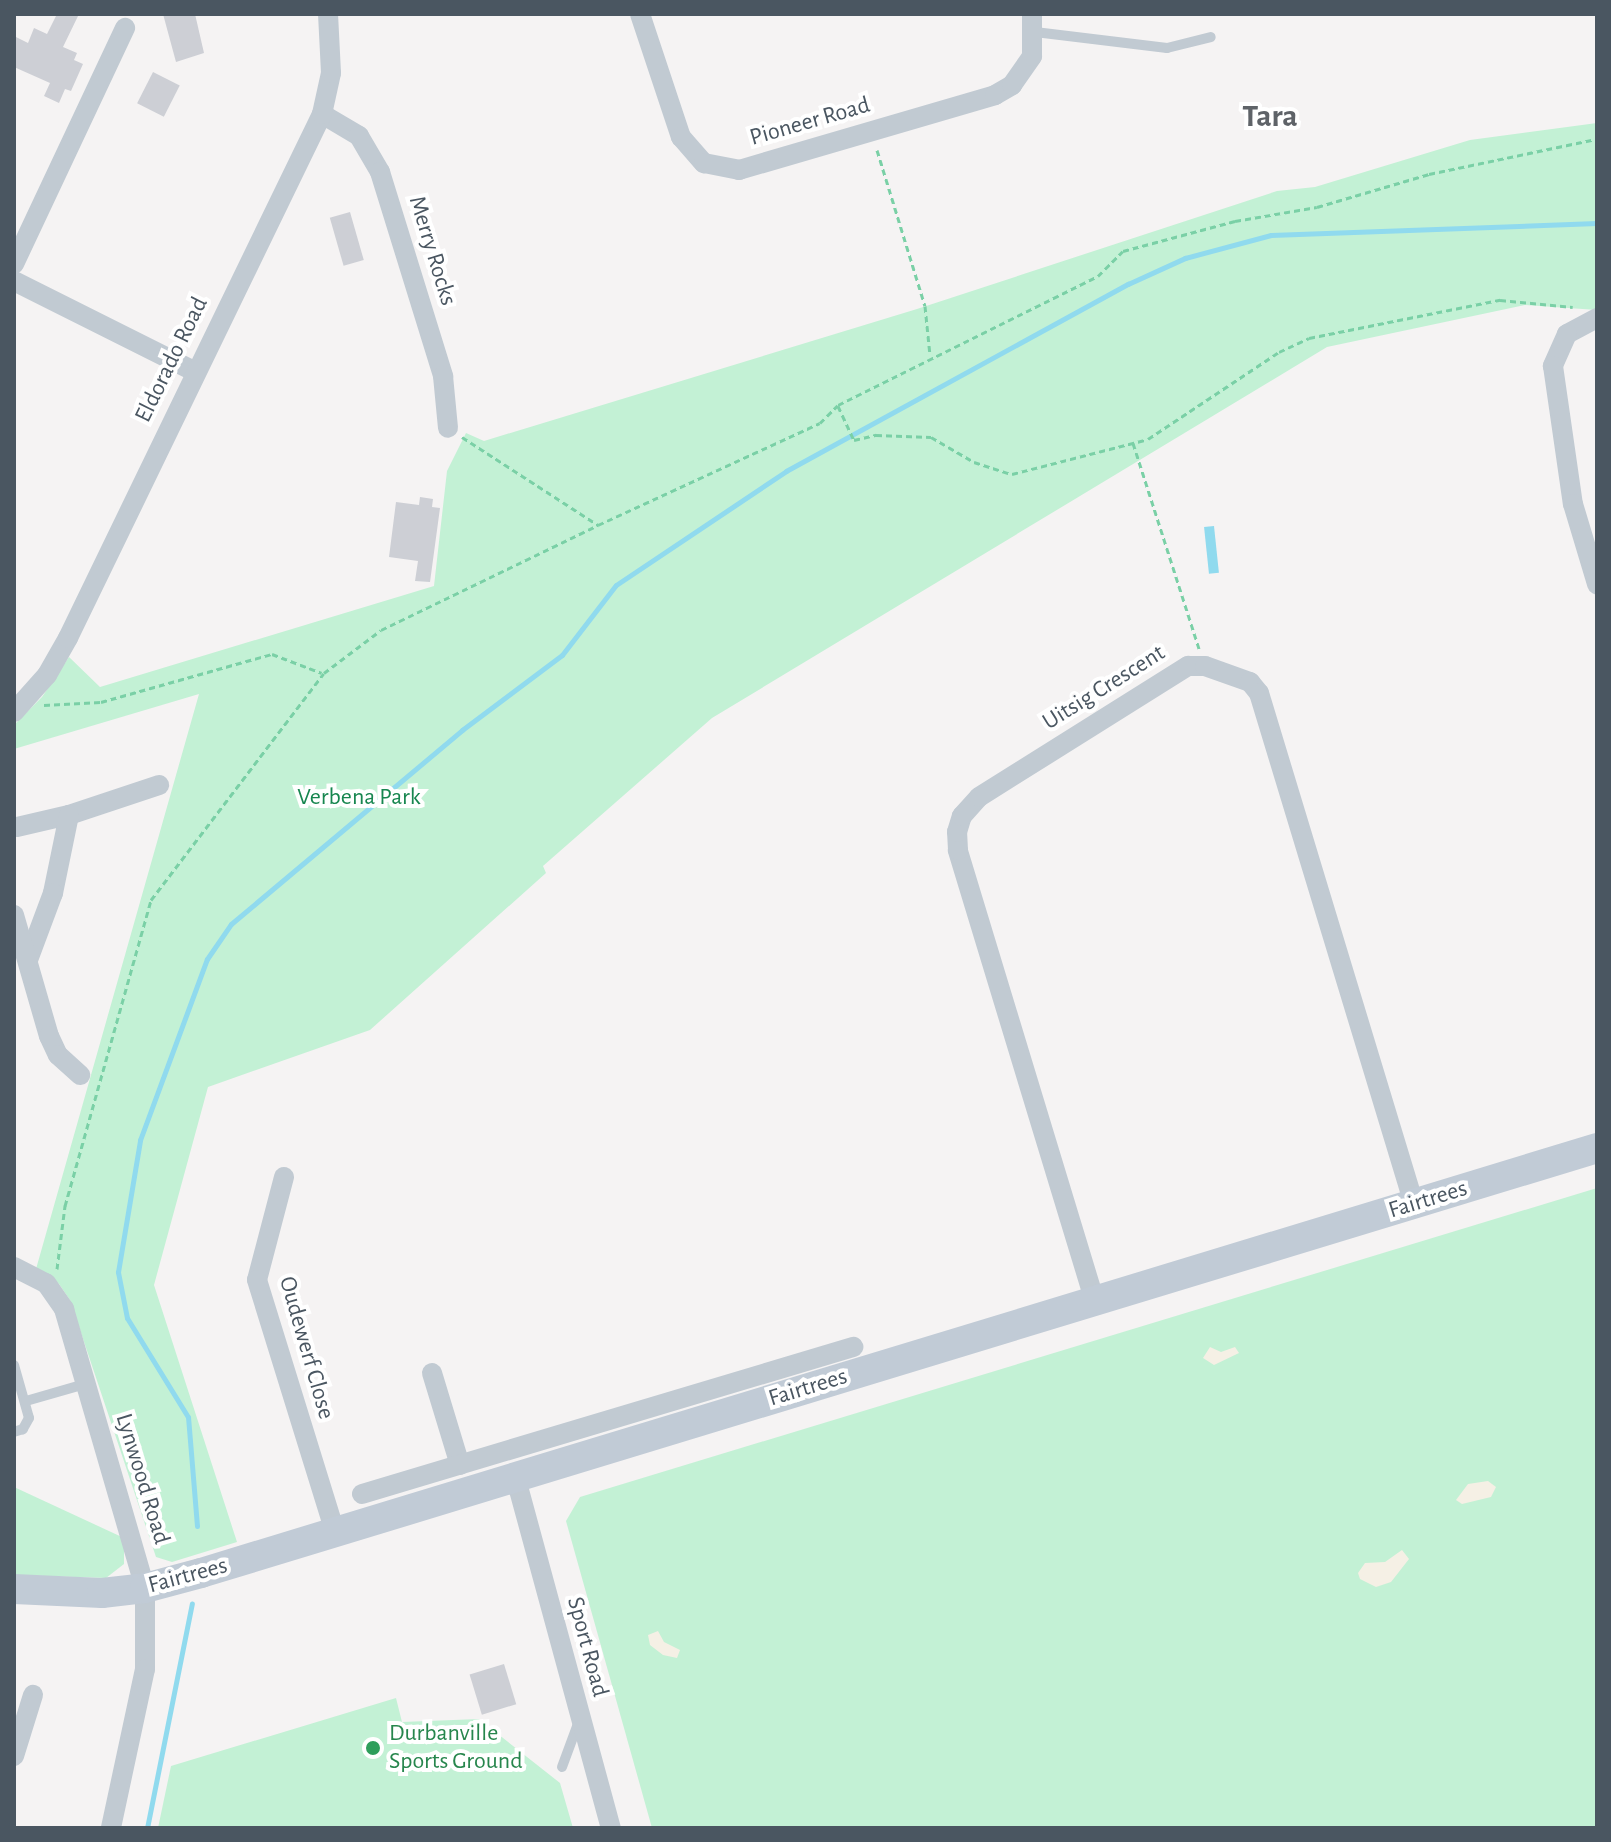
<!DOCTYPE html>
<html>
<head>
<meta charset="utf-8">
<style>
	body { margin:0 }
	#map { position:relative; width:1611px; height:1842px; overflow:hidden; background:#f5f3f3; font-family:"Alegreya Sans",sans-serif }
	div>[style] { position:absolute }
	.green>* { inset:0; background:#c3f1d5 }
	.sand>* { inset:0; background:#f5f0e5 }
	.water>* { inset:0; background:#90daee; transform-origin:0 0 }
	.stream>* { height:5px; margin:-2.5px; padding:0 2.5px; transform-origin:2.5px; border-radius:2.5px; background:#90daee }
	.building>* { inset:0; background:#cdcfd5; transform-origin:0 0 }
	.path>* { height:3px; margin-top:-1.5px; transform-origin:0; background:repeating-linear-gradient(90deg,#7ad0a6 0 6px,transparent 0 10px) }
	.lane>* { height:10px; margin:-5px; padding:0 5px; transform-origin:5px; border-radius:5px; background:#c1cad2 }
	.street>* { height:20px; margin:-10px; padding:0 10px; transform-origin:10px; border-radius:10px; background:#c1cad2 }
	.secondary>* { height:30px; margin:-15px; padding:0 15px; transform-origin:15px; border-radius:15px; background:#c1cbd6 }
	.dots>* { width:22px; height:22px; translate:-50% -50%; box-sizing:border-box; border:4px solid #fff; border-radius:50% }
	span { translate:-50% -50%; white-space:nowrap; text-align:center; line-height:1.15; -webkit-text-stroke:8px #fff; paint-order:stroke }
	.street-label { font-size:24px; color:#4a5661 }
	.park-label { font-size:24px; color:#17864f }
	.leisure-label { font-size:24px; color:#27864d }
	.left { translate:0 -50%; text-align:left }
	.district-label { font-size:32px; color:#5f6368; font-weight:700 }
	.frame { position:absolute; inset:0; border:16px solid #4a5661; pointer-events:none }
</style>
</head>
<body>
<div id="map">
	<div class="green">
		<div style="clip-path:polygon(1597px 123px,1597px 310px,1525px 305px,1327px 347px,712px 718px,543px 866px,546px 873px,370px 1030px,208px 1087px,154px 1285px,237px 1542px,172px 1562px,156px 1557px,70px 1300px,59px 1284px,36px 1269px,199px 694px,14px 749px,14px 725px,42px 697px,69px 657px,100px 687px,434px 586px,447px 471px,466px 433px,484px 441px,917px 309px,1277px 191px,1315px 187px,1470px 140px)"></div>
		<div style="clip-path:polygon(1597px 1188px,1597px 1828px,652px 1828px,566px 1521px,580px 1497px)"></div>
		<div style="clip-path:polygon(14px 1487px,124px 1538px,124px 1564px,106px 1578px,14px 1575px)"></div>
		<div style="clip-path:polygon(396px 1698px,402px 1722px,479px 1719px,560px 1783px,573px 1828px,158px 1828px,171px 1766px)"></div>
	</div>
	<div class="sand">
		<div style="clip-path:polygon(1210px 1347px,1221px 1352px,1235px 1347px,1239px 1353px,1214px 1365px,1203px 1358px)"></div>
		<div style="clip-path:polygon(1488px 1481px,1496px 1487px,1491px 1497px,1462px 1504px,1456px 1500px,1468px 1484px)"></div>
		<div style="clip-path:polygon(1402px 1550px,1409px 1559px,1391px 1582px,1376px 1587px,1360px 1579px,1358px 1573px,1365px 1563px,1385px 1562px)"></div>
		<div style="clip-path:polygon(658px 1631px,664px 1642px,680px 1650px,677px 1658px,663px 1655px,650px 1645px,648px 1635px)"></div>
	</div>
	<div class="water">
		<div style="left:1214px;top:526px;width:47px;height:10px;rotate:84deg"></div>
	</div>
	<div class="stream">
		<div style="left:197px;top:1526px;width:109px;rotate:-94.7deg"></div>
		<div style="left:188px;top:1417px;width:116px;rotate:-121.6deg"></div>
		<div style="left:127px;top:1318px;width:47px;rotate:-101.1deg"></div>
		<div style="left:118px;top:1272px;width:134px;rotate:-80.5deg"></div>
		<div style="left:140px;top:1140px;width:193px;rotate:-69.7deg"></div>
		<div style="left:207px;top:959px;width:42px;rotate:-55.6deg"></div>
		<div style="left:231px;top:924px;width:302px;rotate:-40deg"></div>
		<div style="left:462px;top:730px;width:125px;rotate:-36.9deg"></div>
		<div style="left:562px;top:655px;width:88px;rotate:-52.4deg"></div>
		<div style="left:616px;top:585px;width:205px;rotate:-33.8deg"></div>
		<div style="left:786px;top:471px;width:390px;rotate:-28.7deg"></div>
		<div style="left:1128px;top:284px;width:63px;rotate:-24.5deg"></div>
		<div style="left:1185px;top:258px;width:89px;rotate:-15deg"></div>
		<div style="left:1271px;top:235px;width:326px;rotate:-2.1deg"></div>
		<div style="left:147px;top:1828px;width:229px;rotate:-78.7deg"></div>
	</div>
	<div class="building">
		<div style="clip-path:polygon(57px 14px,79px 14px,63px 47px,77px 53px,74px 60px,83px 64px,71px 91px,65px 89px,59px 103px,44px 96px,50px 83px,14px 67px,14px 36px,28px 43px,34px 28px,47px 34px)"></div>
		<div style="clip-path:polygon(163px 14px,195px 14px,204px 53px,176px 62px)"></div>
		<div style="left:153px;top:72px;width:30px;height:35px;rotate:27deg"></div>
		<div style="left:350px;top:212px;width:50px;height:21px;rotate:74deg"></div>
		<div style="clip-path:polygon(420px 497px,433px 499px,432px 507px,440px 508px,430px 582px,415px 581px,418px 561px,389px 557px,396px 502px,419px 505px)"></div>
		<div style="left:504px;top:1664px;width:42px;height:36px;rotate:73deg"></div>
	</div>
	<div class="path">
		<div style="left:877px;top:150px;width:163px;rotate:72.9deg"></div>
		<div style="left:925px;top:306px;width:49px;rotate:84.2deg"></div>
		<div style="left:838px;top:406px;width:38px;rotate:65deg"></div>
		<div style="left:854px;top:440px;width:23px;rotate:-13deg"></div>
		<div style="left:876px;top:435px;width:55px;rotate:2.1deg"></div>
		<div style="left:931px;top:437px;width:50px;rotate:30.2deg"></div>
		<div style="left:974px;top:462px;width:40px;rotate:18deg"></div>
		<div style="left:1012px;top:474px;width:140px;rotate:-14.4deg"></div>
		<div style="left:1148px;top:439px;width:157px;rotate:-33.6deg"></div>
		<div style="left:1279px;top:352px;width:33px;rotate:-25deg"></div>
		<div style="left:1309px;top:338px;width:195px;rotate:-11.3deg"></div>
		<div style="left:1500px;top:300px;width:73px;rotate:5.5deg"></div>
		<div style="left:462px;top:437px;width:162px;rotate:32.9deg"></div>
		<div style="left:598px;top:525px;width:244px;rotate:-24.7deg"></div>
		<div style="left:820px;top:423px;width:25px;rotate:-45deg"></div>
		<div style="left:838px;top:405px;width:290px;rotate:-26.4deg"></div>
		<div style="left:1098px;top:276px;width:35px;rotate:-45deg"></div>
		<div style="left:1123px;top:251px;width:116px;rotate:-15deg"></div>
		<div style="left:1235px;top:221px;width:83px;rotate:-9.7deg"></div>
		<div style="left:1317px;top:207px;width:117px;rotate:-16.4deg"></div>
		<div style="left:1429px;top:174px;width:172px;rotate:-11.8deg"></div>
		<div style="left:1133px;top:443px;width:216px;rotate:72.2deg"></div>
		<div style="left:44px;top:705px;width:57px;rotate:-3deg"></div>
		<div style="left:101px;top:702px;width:178px;rotate:-15.7deg"></div>
		<div style="left:272px;top:654px;width:53px;rotate:20.8deg"></div>
		<div style="left:57px;top:1269px;width:64px;rotate:-82.8deg"></div>
		<div style="left:65px;top:1206px;width:318px;rotate:-74.3deg"></div>
		<div style="left:151px;top:900px;width:285px;rotate:-52.7deg"></div>
		<div style="left:324px;top:673px;width:71px;rotate:-37deg"></div>
		<div style="left:381px;top:630px;width:241px;rotate:-25.8deg"></div>
	</div>
	<div class="lane">
		<div style="left:1035px;top:32px;width:133px;rotate:6.9deg"></div>
		<div style="left:1167px;top:48px;width:45px;rotate:-14deg"></div>
		<div style="left:14px;top:1365px;width:55px;rotate:74.2deg"></div>
		<div style="left:29px;top:1418px;width:13px;rotate:119deg"></div>
		<div style="left:23px;top:1429px;width:9px;rotate:162deg"></div>
		<div style="left:26px;top:1401px;width:61px;rotate:-16.1deg"></div>
		<div style="left:562px;top:1767px;width:49px;rotate:-69.7deg"></div>
	</div>
	<div class="street">
		<div style="left:640px;top:14px;width:130px;rotate:71.6deg"></div>
		<div style="left:681px;top:137px;width:35px;rotate:49deg"></div>
		<div style="left:704px;top:163px;width:36px;rotate:11deg"></div>
		<div style="left:739px;top:170px;width:267px;rotate:-16.3deg"></div>
		<div style="left:995px;top:95px;width:20px;rotate:-30deg"></div>
		<div style="left:1012px;top:85px;width:35px;rotate:-55deg"></div>
		<div style="left:1032px;top:56px;width:42px;rotate:-90deg"></div>
		<div style="left:322px;top:114px;width:43px;rotate:30.7deg"></div>
		<div style="left:359px;top:136px;width:42px;rotate:59.7deg"></div>
		<div style="left:380px;top:172px;width:214px;rotate:72.8deg"></div>
		<div style="left:443px;top:376px;width:52px;rotate:84.5deg"></div>
		<div style="left:14px;top:264px;width:261px;rotate:-64.8deg"></div>
		<div style="left:14px;top:281px;width:201px;rotate:26.6deg"></div>
		<div style="left:1597px;top:318px;width:34px;rotate:152deg"></div>
		<div style="left:1567px;top:334px;width:35px;rotate:114deg"></div>
		<div style="left:1553px;top:366px;width:139px;rotate:81.8deg"></div>
		<div style="left:1573px;top:504px;width:84px;rotate:73.3deg"></div>
		<div style="left:14px;top:712px;width:50px;rotate:-48.3deg"></div>
		<div style="left:47px;top:675px;width:43px;rotate:-60.4deg"></div>
		<div style="left:68px;top:638px;width:582px;rotate:-64.14deg"></div>
		<div style="left:322px;top:114px;width:42px;rotate:-77.6deg"></div>
		<div style="left:331px;top:73px;width:59px;rotate:-92.9deg"></div>
		<div style="left:69px;top:815px;width:95px;rotate:-18.4deg"></div>
		<div style="left:17px;top:827px;width:53px;rotate:-13deg"></div>
		<div style="left:69px;top:815px;width:80px;rotate:101.6deg"></div>
		<div style="left:53px;top:893px;width:72px;rotate:110.5deg"></div>
		<div style="left:14px;top:915px;width:126px;rotate:73.9deg"></div>
		<div style="left:49px;top:1036px;width:21px;rotate:65deg"></div>
		<div style="left:58px;top:1055px;width:30px;rotate:42deg"></div>
		<div style="left:284px;top:1177px;width:106px;rotate:104.7deg"></div>
		<div style="left:257px;top:1280px;width:264px;rotate:72.8deg"></div>
		<div style="left:14px;top:1267px;width:36px;rotate:27deg"></div>
		<div style="left:46px;top:1283px;width:32px;rotate:55deg"></div>
		<div style="left:64px;top:1309px;width:291px;rotate:73.8deg"></div>
		<div style="left:145px;top:1588px;width:81px;rotate:90deg"></div>
		<div style="left:145px;top:1669px;width:163px;rotate:102.1deg"></div>
		<div style="left:1095px;top:1302px;width:472px;rotate:-106.9deg"></div>
		<div style="left:958px;top:850px;width:18px;rotate:-93deg"></div>
		<div style="left:957px;top:832px;width:17px;rotate:-73deg"></div>
		<div style="left:962px;top:816px;width:25px;rotate:-48deg"></div>
		<div style="left:979px;top:797px;width:247px;rotate:-32.1deg"></div>
		<div style="left:1188px;top:666px;width:17px"></div>
		<div style="left:1205px;top:666px;width:48px;rotate:19.6deg"></div>
		<div style="left:1250px;top:682px;width:14px;rotate:51deg"></div>
		<div style="left:1259px;top:693px;width:534px;rotate:73.13deg"></div>
		<div style="left:432px;top:1373px;width:96px;rotate:73.1deg"></div>
		<div style="left:516px;top:1479px;width:362px;rotate:74.8deg"></div>
		<div style="left:362px;top:1494px;width:513px;rotate:-16.67deg"></div>
		<div style="left:14px;top:1756px;width:64px;rotate:-72.7deg"></div>
	</div>
	<div class="secondary">
		<div style="left:14px;top:1589px;width:88px;rotate:2.6deg"></div>
		<div style="left:102px;top:1593px;width:43px;rotate:-6.6deg"></div>
		<div style="left:145px;top:1588px;width:58px;rotate:-15deg"></div>
		<div style="left:201px;top:1573px;width:1459px;rotate:-16.93deg"></div>
	</div>
	<div class="dots">
		<div style="left:373px;top:1748px;background:#2e9e5b"></div>
	</div>
	<div class="street-label">
		<span style="left:810px;top:122px;rotate:-16deg">Pioneer Road</span>
		<span style="left:432px;top:251px;rotate:73deg">Merry Rocks</span>
		<span style="left:172px;top:360px;rotate:-64deg">Eldorado Road</span>
		<span style="left:1104px;top:688px;rotate:-32deg">Uitsig Crescent</span>
		<span style="left:1428px;top:1200px;rotate:-17deg">Fairtrees</span>
		<span style="left:306px;top:1348px;rotate:74deg">Oudewerf Close</span>
		<span style="left:808px;top:1388px;rotate:-17deg">Fairtrees</span>
		<span style="left:142px;top:1479px;rotate:73deg">Lynwood Road</span>
		<span style="left:188px;top:1576px;rotate:-15deg">Fairtrees</span>
		<span style="left:587px;top:1647px;rotate:75deg">Sport Road</span>
	</div>
	<div class="park-label">
		<span style="left:359px;top:798px">Verbena Park</span>
	</div>
	<div class="leisure-label">
		<span class="left" style="left:389px;top:1748px">Durbanville<br>Sports Ground</span>
	</div>
	<div class="district-label">
		<span style="left:1270px;top:116px">Tara</span>
	</div>
	<div class="frame"></div>
</div>
</body>
</html>
